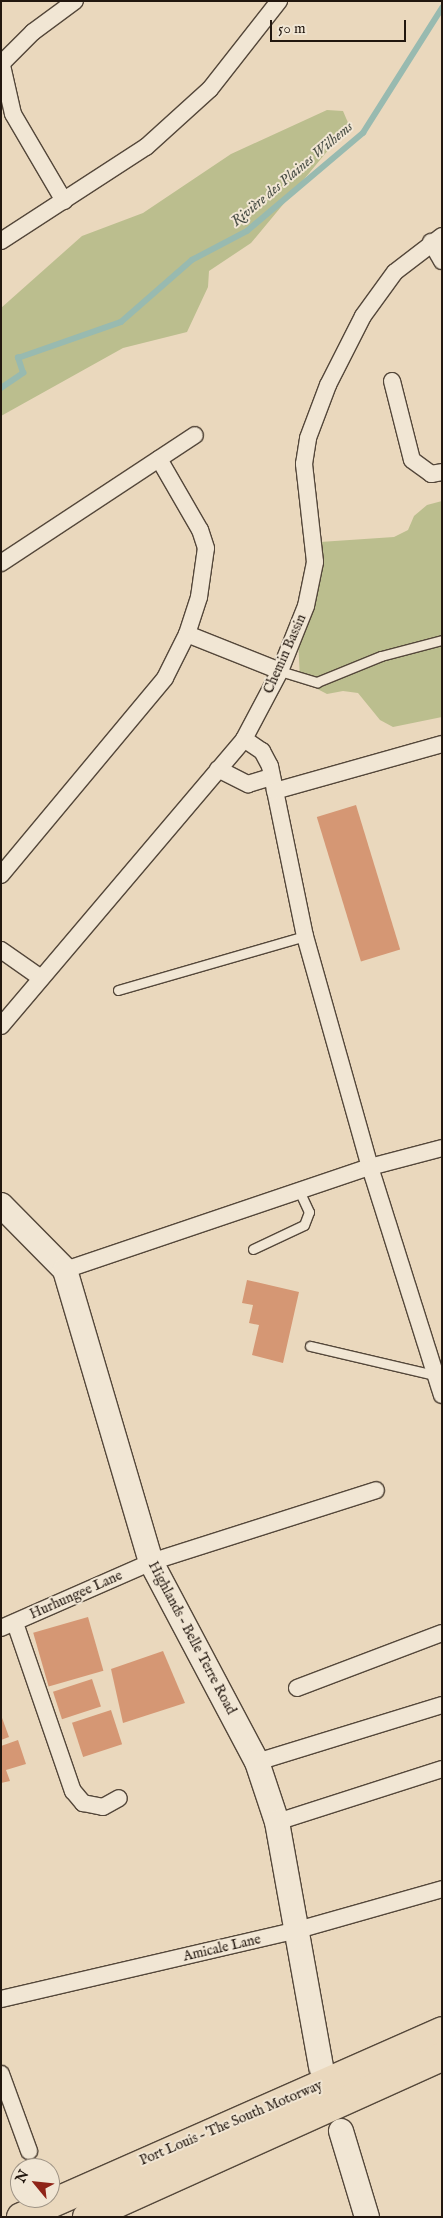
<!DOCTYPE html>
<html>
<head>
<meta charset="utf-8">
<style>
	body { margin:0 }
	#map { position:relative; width:443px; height:2218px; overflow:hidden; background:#ead8bd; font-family:"IM FELL English",serif }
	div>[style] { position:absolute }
	.green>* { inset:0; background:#bbbe8e }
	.stream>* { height:5.5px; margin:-2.75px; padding:0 2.75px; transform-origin:2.75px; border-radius:2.75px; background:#98bab0 }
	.building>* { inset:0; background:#d59774; transform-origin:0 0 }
	.roads { filter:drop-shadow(1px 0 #54473a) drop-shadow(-1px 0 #54473a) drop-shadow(0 1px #54473a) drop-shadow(0 -1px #54473a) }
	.lane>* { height:9px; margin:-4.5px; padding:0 4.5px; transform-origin:4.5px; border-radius:4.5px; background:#f1e6d4 }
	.street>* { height:16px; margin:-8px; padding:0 8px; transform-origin:8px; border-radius:8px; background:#f1e6d4 }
	.secondary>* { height:24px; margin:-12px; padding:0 12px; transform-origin:12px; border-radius:12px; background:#f1e6d4 }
	.highway>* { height:28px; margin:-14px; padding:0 14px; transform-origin:14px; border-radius:14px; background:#ead8bd }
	span { translate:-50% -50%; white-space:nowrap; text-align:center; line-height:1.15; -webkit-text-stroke:4px #f1e6d4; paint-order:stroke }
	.street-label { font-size:14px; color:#22170f }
	.water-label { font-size:15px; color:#4b5047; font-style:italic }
	.frame { position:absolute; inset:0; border:2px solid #22170f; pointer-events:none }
	.north { position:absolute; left:10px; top:2158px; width:50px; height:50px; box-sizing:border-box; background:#f1e6d4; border:1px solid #9e9385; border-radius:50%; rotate:298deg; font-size:14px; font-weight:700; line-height:20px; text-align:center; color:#22170f }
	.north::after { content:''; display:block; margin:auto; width:18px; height:22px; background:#8f2418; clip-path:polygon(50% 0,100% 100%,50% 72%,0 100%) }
	.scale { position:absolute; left:270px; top:20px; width:136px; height:22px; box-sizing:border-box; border:2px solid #22170f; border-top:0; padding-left:6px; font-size:15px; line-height:18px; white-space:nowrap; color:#22170f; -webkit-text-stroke:4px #f1e6d4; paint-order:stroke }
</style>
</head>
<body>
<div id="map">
	<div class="green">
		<div style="clip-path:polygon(327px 110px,343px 111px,349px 125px,251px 243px,209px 271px,208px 287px,187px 332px,123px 348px,1px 416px,1px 308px,82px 236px,143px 213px,231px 154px)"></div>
		<div style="clip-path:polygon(442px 501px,442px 717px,393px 727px,380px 720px,358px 693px,343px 691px,327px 694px,300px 680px,297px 616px,320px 542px,394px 537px,408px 530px,414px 516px,427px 505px)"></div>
	</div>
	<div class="stream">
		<div style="left:1px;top:388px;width:27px;rotate:-34deg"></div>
		<div style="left:23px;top:373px;width:16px;rotate:-108deg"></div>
		<div style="left:18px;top:358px;width:109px;rotate:-19.3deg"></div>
		<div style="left:121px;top:322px;width:94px;rotate:-41.1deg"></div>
		<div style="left:192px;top:260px;width:62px;rotate:-27.8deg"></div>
		<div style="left:247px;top:231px;width:152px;rotate:-40.2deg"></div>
		<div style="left:363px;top:133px;width:148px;rotate:-57.7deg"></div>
	</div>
	<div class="building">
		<div style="left:356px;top:805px;width:151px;height:41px;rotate:73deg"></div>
		<div style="clip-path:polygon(247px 1280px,299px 1292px,283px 1363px,252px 1355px,259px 1325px,249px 1323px,253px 1305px,242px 1303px)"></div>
		<div style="left:88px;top:1617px;width:56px;height:57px;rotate:74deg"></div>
		<div style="clip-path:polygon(163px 1651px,185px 1703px,123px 1723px,111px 1669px)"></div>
		<div style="left:92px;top:1679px;width:29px;height:41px;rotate:72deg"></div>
		<div style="left:111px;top:1710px;width:36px;height:41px;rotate:72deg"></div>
		<div style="clip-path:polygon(1px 1715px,9px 1737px,1px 1740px)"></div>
		<div style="clip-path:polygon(18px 1740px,26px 1764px,6px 1770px,10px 1781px,1px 1783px,1px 1746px)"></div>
	</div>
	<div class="roads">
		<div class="lane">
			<div style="left:280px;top:671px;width:39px;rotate:17deg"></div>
			<div style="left:317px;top:682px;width:69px;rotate:-22.1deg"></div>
			<div style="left:381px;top:656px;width:63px;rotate:-14.7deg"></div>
			<div style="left:118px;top:990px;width:195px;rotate:-16.1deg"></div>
			<div style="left:253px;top:1249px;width:56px;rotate:-25.2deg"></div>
			<div style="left:304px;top:1225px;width:14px;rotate:-69deg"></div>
			<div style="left:309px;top:1212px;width:23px;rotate:-115deg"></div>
			<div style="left:310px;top:1346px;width:128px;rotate:13.1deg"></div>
		</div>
		<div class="street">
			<div style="left:1px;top:61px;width:54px;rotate:77.2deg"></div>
			<div style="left:13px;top:114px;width:101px;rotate:59.6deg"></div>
			<div style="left:2px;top:63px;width:44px;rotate:-45deg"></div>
			<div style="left:33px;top:32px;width:52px;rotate:-36.4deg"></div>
			<div style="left:1px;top:241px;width:173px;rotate:-33deg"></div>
			<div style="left:146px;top:147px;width:86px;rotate:-42.2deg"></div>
			<div style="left:210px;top:89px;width:112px;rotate:-51.9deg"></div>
			<div style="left:431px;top:242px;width:22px;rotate:60deg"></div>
			<div style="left:392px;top:381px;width:81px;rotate:75.8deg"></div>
			<div style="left:412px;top:460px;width:24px;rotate:36deg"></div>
			<div style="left:431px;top:474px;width:11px;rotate:-10deg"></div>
			<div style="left:1px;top:563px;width:232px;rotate:-33.4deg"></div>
			<div style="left:187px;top:634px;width:100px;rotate:21.7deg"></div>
			<div style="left:244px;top:739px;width:22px;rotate:34deg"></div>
			<div style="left:262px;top:751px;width:17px;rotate:62deg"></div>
			<div style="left:270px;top:766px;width:174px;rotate:78.4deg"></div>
			<div style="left:305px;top:936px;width:240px;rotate:74.3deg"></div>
			<div style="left:370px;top:1167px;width:239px;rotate:72.5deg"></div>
			<div style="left:218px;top:769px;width:34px;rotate:27deg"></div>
			<div style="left:248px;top:784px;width:24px;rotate:-17deg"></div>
			<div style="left:275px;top:791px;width:173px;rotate:-15.7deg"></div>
			<div style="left:1px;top:875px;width:256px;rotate:-50.2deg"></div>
			<div style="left:165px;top:678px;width:49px;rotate:-63.4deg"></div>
			<div style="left:187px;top:634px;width:39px;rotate:-72deg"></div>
			<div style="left:199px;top:597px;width:49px;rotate:-81.9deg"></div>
			<div style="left:206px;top:548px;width:19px;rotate:-108deg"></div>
			<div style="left:200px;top:530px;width:82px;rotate:-120deg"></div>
			<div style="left:1px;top:950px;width:49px;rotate:35deg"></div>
			<div style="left:1px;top:1026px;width:376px;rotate:-49.7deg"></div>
			<div style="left:244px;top:739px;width:77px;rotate:-62.1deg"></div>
			<div style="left:280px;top:671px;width:70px;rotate:-68.2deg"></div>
			<div style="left:306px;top:606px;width:45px;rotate:-78.4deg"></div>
			<div style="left:315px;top:562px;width:99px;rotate:-96.4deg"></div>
			<div style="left:304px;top:464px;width:26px;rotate:-81deg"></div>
			<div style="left:308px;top:438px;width:57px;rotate:-69.3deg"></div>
			<div style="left:328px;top:385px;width:77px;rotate:-63.1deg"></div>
			<div style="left:363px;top:316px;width:54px;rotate:-54deg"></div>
			<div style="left:395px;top:272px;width:59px;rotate:-37.5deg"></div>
			<div style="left:65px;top:1270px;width:322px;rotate:-18.7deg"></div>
			<div style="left:370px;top:1167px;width:74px;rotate:-14.8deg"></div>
			<div style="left:15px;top:1623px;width:178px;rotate:71deg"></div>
			<div style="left:73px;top:1791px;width:16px;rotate:50deg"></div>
			<div style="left:83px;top:1803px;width:20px;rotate:11deg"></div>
			<div style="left:103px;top:1807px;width:18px;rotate:-29deg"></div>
			<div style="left:1px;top:1628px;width:164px;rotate:-23.7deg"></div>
			<div style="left:151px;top:1562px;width:236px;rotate:-17.7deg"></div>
			<div style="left:297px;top:1688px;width:155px;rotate:-20.8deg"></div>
			<div style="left:257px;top:1762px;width:194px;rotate:-17.1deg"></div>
			<div style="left:277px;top:1822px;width:173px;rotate:-17.8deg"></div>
			<div style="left:1px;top:1999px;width:301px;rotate:-13.1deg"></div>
			<div style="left:294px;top:1931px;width:154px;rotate:-15.8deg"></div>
			<div style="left:1px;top:2074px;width:82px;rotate:70deg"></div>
		</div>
		<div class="secondary">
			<div style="left:1px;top:1205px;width:91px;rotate:45.4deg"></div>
			<div style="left:65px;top:1270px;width:304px;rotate:73.6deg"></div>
			<div style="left:151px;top:1562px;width:226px;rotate:62.1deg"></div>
			<div style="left:257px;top:1762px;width:63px;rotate:71.6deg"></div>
			<div style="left:277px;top:1822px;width:249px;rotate:79.8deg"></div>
			<div style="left:341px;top:2131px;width:90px;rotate:73.2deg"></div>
		</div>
		<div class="highway">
			<div style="left:21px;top:2217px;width:460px;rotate:-23.8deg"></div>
			<div style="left:87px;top:2217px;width:389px;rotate:-24.3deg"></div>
		</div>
	</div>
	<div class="street-label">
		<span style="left:285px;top:654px;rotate:-66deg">Chemin Bassin</span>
		<span style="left:76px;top:1595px;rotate:-24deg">Hurhungee Lane</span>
		<span style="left:192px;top:1638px;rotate:62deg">Highlands – Belle Terre Road</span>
		<span style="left:222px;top:1948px;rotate:-13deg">Amicale Lane</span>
		<span style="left:231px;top:2123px;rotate:-23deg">Port Louis – The South Motorway</span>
	</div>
	<div class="water-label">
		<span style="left:292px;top:174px;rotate:-40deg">Rivière des Plaines Wilhems</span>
	</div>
	<div class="frame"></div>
	<div class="north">N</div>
	<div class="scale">50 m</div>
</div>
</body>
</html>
